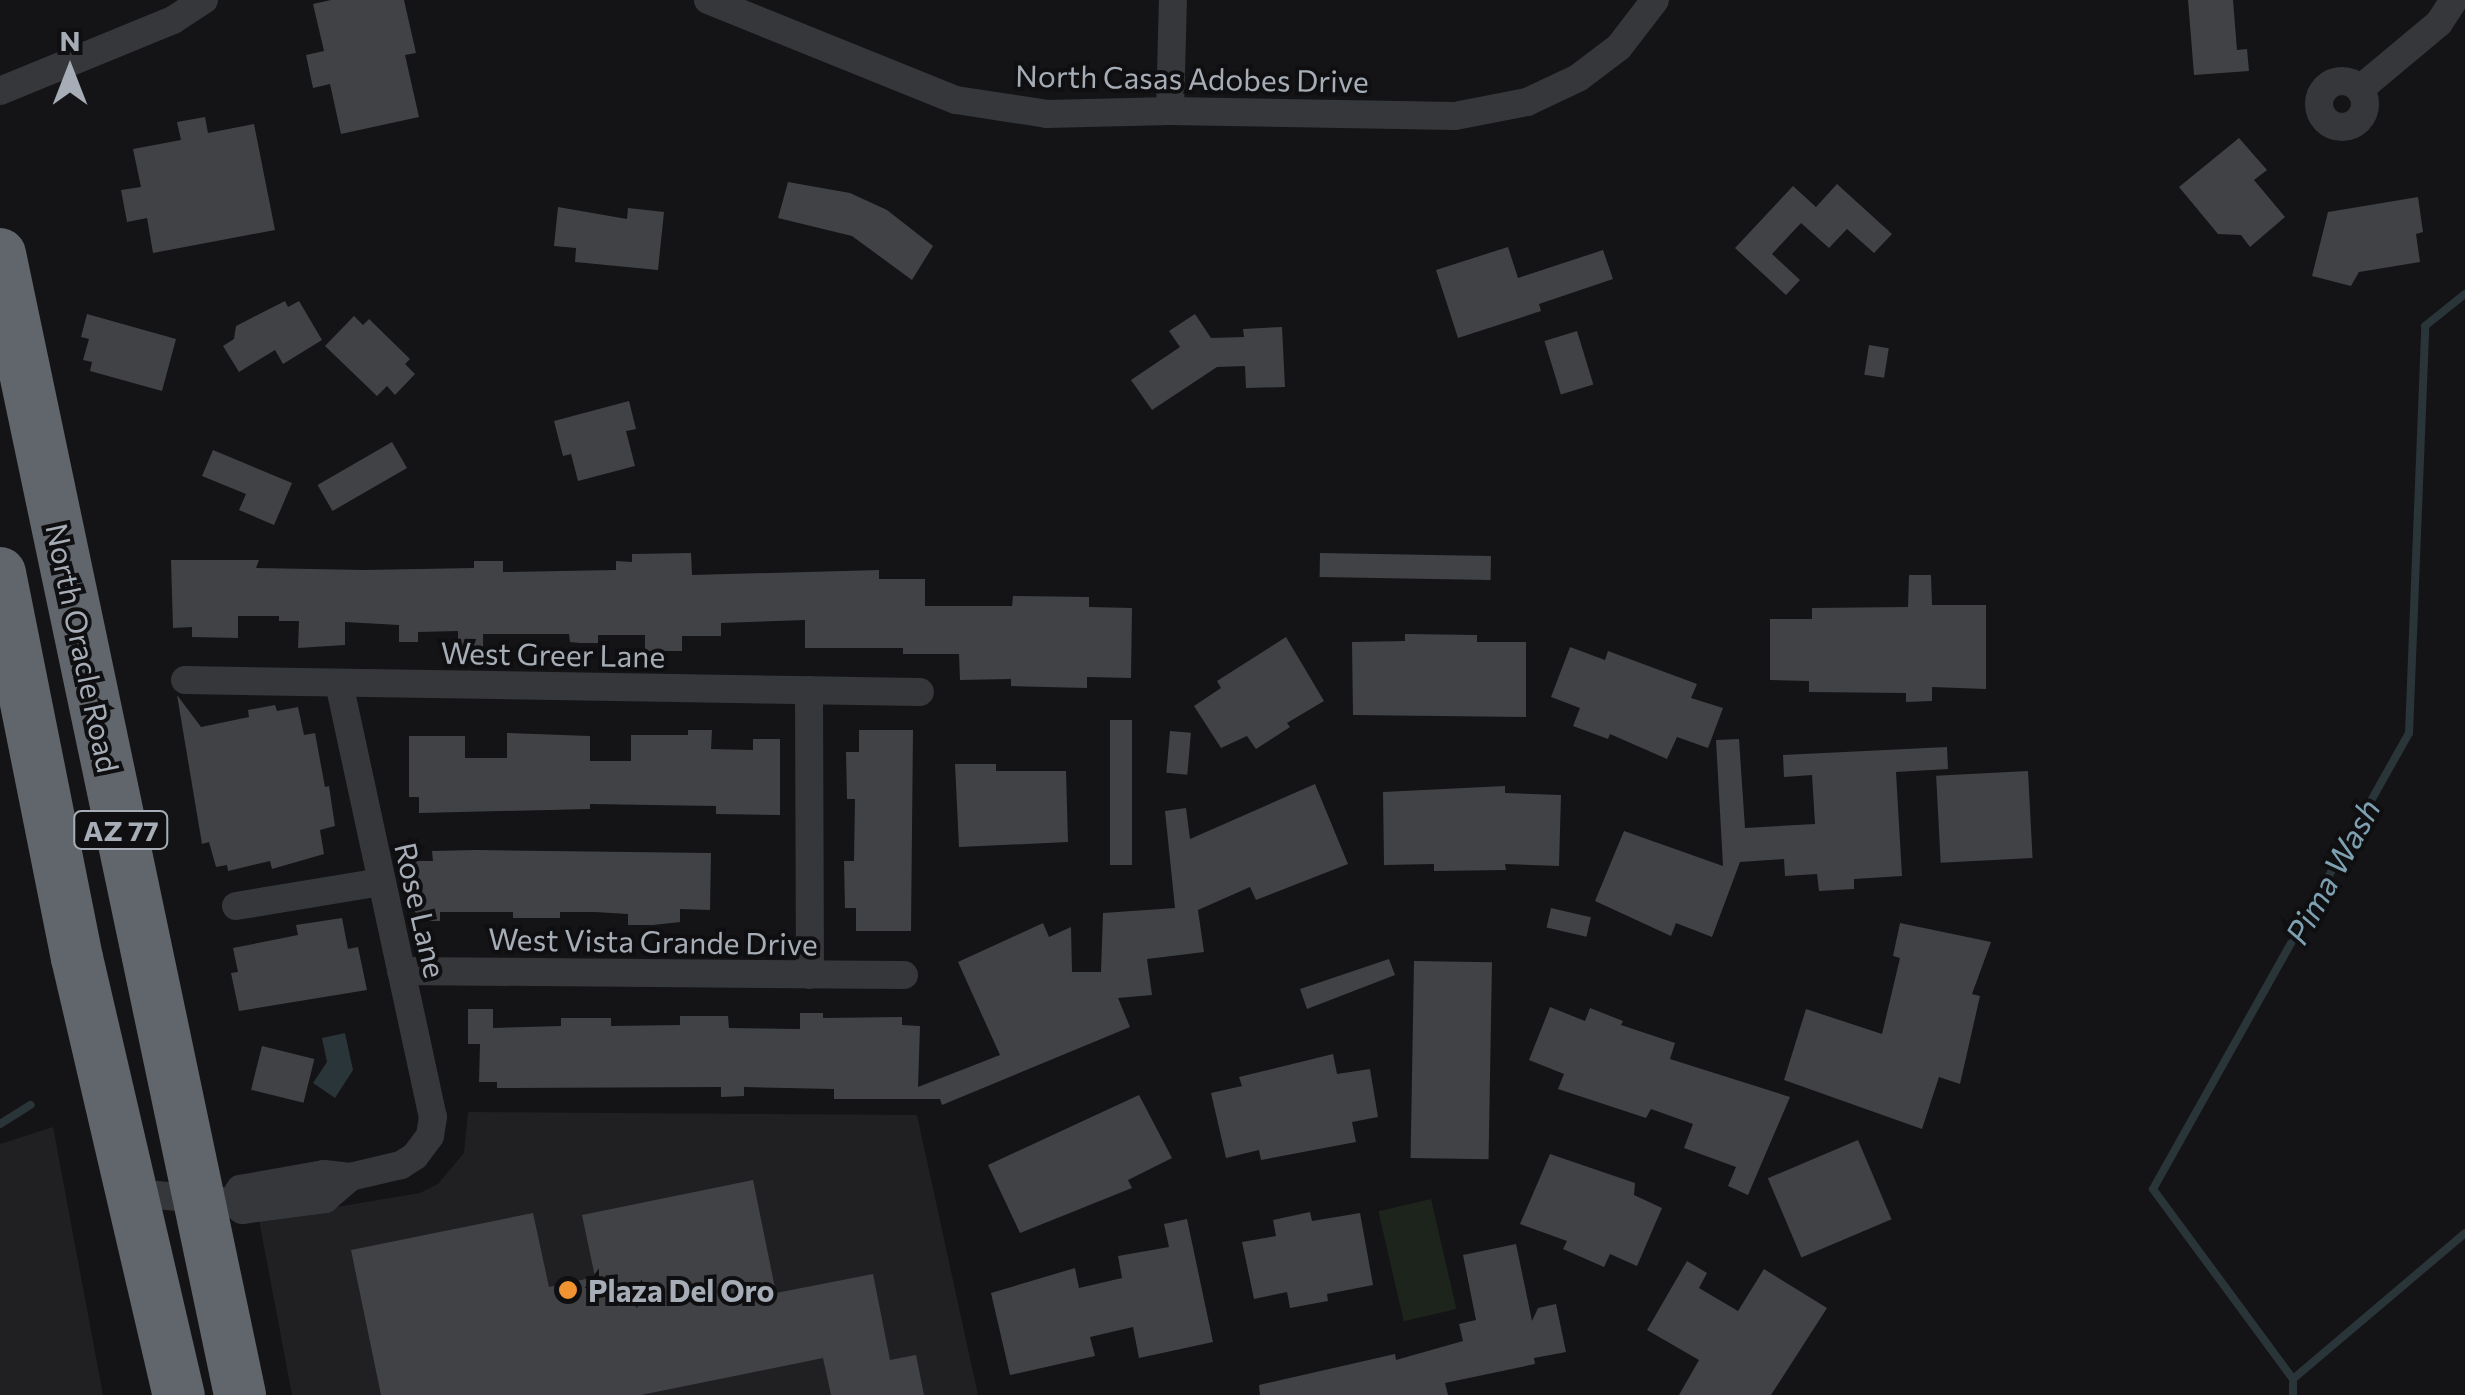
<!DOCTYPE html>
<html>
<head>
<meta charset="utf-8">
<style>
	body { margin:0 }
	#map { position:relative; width:2465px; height:1395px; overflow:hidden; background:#141416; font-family:Commissioner,sans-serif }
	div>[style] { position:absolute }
	.built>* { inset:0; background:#202023 }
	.green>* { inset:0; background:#1c241c; transform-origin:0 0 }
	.water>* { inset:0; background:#2a3539 }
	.stream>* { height:8px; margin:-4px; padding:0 4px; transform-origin:4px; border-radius:4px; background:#2a3539 }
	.building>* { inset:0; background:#404246; transform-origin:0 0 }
	.street>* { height:28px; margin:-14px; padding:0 14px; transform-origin:14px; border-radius:14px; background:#35373b }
	.street>.ring { margin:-14px; padding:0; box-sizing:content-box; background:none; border:28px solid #35373b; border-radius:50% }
	.highway>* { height:52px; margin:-26px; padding:0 26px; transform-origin:26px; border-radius:26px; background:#61666c }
	.dots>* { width:28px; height:28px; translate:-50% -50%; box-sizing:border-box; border:5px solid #0f0f11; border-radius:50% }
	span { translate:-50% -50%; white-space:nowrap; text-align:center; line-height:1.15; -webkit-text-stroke:8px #0f0f11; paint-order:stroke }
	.shield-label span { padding:2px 8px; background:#0f0f11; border:2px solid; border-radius:8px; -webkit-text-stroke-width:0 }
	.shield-label { font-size:28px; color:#a6adb6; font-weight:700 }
	.street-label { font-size:30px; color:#a6adb6 }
	.poi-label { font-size:30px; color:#a6adb6; font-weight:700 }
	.left { translate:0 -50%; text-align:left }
	.water-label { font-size:32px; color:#7da1b1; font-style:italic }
	.north { position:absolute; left:20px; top:20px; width:100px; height:100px; -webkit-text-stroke:8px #0f0f11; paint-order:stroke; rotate:0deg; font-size:28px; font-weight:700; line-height:40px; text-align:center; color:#a6adb6 }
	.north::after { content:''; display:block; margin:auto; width:35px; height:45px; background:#a6adb6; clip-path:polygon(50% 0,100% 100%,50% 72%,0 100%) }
</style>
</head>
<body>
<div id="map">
	<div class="built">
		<div style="clip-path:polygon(468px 1112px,917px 1115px,978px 1395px,292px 1395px,259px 1220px,420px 1193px,438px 1184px,464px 1153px)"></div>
		<div style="clip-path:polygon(53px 1127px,103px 1395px,0 1395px,0 1144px)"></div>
	</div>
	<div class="green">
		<div style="left:1431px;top:1199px;width:113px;height:54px;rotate:77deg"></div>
	</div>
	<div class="water">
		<div style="clip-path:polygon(345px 1033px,353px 1070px,335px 1098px,313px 1083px,327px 1062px,322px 1038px)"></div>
	</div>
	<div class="stream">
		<div style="left:0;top:1124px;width:36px;rotate:-32deg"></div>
		<div style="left:2293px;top:1379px;width:226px;rotate:-40.3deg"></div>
		<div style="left:2293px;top:1395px;width:16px;rotate:-90deg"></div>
		<div style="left:2293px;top:1379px;width:236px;rotate:-126.4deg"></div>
		<div style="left:2153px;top:1189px;width:523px;rotate:-60.69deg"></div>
		<div style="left:2409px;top:733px;width:407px;rotate:-87.7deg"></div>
		<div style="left:2425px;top:326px;width:51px;rotate:-38.7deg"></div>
	</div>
	<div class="building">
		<div style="clip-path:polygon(331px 0,404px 0,416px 53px,405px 55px,419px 117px,341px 134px,330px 84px,313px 88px,306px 55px,324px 51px,313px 4px)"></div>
		<div style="clip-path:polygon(2188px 0,2233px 0,2237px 50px,2247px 49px,2249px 71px,2194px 75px)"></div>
		<div style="clip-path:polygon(205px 117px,208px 133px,254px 124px,275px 230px,153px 253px,147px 218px,127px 222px,121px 190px,141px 187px,133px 149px,181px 140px,177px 122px)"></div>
		<div style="clip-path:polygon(2239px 138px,2267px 170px,2254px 180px,2285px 217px,2250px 247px,2241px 235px,2218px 234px,2179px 187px)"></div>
		<div style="clip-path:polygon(788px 182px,850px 193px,887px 210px,933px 246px,912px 280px,852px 236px,778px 218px)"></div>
		<div style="clip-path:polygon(1837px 184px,1892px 234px,1874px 253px,1847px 229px,1829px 248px,1801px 223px,1772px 254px,1800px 280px,1786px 295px,1735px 248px,1793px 186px,1816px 207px)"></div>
		<div style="clip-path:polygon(2418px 197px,2423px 232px,2416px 234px,2420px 262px,2359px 272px,2351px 286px,2312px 276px,2328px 212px)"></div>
		<div style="clip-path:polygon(558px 207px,627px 219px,628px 208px,664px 212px,658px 270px,575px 262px,576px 248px,554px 246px)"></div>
		<div style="clip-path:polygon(1508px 247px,1518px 278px,1603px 250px,1613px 279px,1539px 304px,1541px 311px,1458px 338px,1436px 270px)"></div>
		<div style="clip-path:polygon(285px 301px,288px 307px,299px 301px,322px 340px,283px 364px,275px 350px,239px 372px,223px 346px,234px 339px,236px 326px)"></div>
		<div style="clip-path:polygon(87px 314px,176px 339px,162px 391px,90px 371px,92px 362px,83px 360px,89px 339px,81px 337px)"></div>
		<div style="clip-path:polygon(1195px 314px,1211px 338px,1244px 337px,1243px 329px,1282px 327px,1285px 387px,1246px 388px,1245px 366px,1217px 367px,1152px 410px,1131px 380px,1180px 347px,1169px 331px)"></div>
		<div style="clip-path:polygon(354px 316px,363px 325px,369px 319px,410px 359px,405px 364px,415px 374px,395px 395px,387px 386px,377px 396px,325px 346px)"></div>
		<div style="left:1577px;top:331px;width:56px;height:34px;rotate:73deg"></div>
		<div style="left:1869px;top:345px;width:20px;height:30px;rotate:9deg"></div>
		<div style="clip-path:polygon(629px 401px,636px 429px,626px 431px,635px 466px,578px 481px,571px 454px,563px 456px,554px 421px)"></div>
		<div style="left:392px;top:442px;width:30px;height:86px;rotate:60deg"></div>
		<div style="clip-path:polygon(213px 450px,292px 483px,274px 525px,239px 510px,246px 494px,202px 476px)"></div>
		<div style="clip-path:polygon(691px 553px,692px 575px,879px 570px,879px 579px,925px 579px,925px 606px,1012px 606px,1013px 596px,1089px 597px,1089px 607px,1132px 608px,1131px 678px,1087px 677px,1087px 688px,1011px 686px,1011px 679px,960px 680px,959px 654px,903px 654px,903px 648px,805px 648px,805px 620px,721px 623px,721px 636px,682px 636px,682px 651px,645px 651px,645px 635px,598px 635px,598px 643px,580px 643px,570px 642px,569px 634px,483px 634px,483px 647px,458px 647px,458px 631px,418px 632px,418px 642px,399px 642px,399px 625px,345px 622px,345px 645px,298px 648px,299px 621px,279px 621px,279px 616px,238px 616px,238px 638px,192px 637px,192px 627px,173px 628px,171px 560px,259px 560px,256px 568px,365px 570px,474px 568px,474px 561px,503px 561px,503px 572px,616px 570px,616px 561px,632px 562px,632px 554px)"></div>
		<div style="left:1320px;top:553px;width:171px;height:24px;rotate:1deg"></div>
		<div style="clip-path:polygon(1909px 575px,1931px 575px,1932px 605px,1986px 605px,1986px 689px,1932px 687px,1932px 701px,1906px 702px,1906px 693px,1809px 692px,1809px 681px,1770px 680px,1770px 619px,1812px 619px,1812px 608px,1908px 607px)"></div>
		<div style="clip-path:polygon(1405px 634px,1477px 635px,1477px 642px,1526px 642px,1526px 717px,1353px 715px,1352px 642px,1405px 641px)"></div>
		<div style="clip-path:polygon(1286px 637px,1324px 701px,1287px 723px,1290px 727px,1256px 749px,1247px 736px,1221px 748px,1194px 706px,1221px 688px,1217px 681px)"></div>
		<div style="clip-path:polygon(1570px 647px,1605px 660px,1608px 651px,1697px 684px,1691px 698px,1723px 708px,1708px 748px,1677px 737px,1667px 759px,1610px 734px,1608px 739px,1573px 726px,1580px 708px,1551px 697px)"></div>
		<div style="clip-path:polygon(177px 695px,201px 727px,249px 717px,248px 710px,275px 705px,277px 711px,298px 707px,304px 735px,315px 733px,325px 787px,329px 786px,335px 826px,320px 830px,324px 854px,272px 869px,270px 861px,228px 871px,227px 865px,216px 867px,209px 842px,202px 844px)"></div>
		<div style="left:1110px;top:720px;width:22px;height:145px"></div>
		<div style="clip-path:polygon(688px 730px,712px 730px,711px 749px,753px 750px,753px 739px,780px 739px,780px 815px,716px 814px,716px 806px,590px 804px,590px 809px,419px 813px,419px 797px,409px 797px,409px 736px,465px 736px,465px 758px,507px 758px,507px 733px,590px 736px,590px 761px,631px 761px,631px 735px,688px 735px)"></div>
		<div style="clip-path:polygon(859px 730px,913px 730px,911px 931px,856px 931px,856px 908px,845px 908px,844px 861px,854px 861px,855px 799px,847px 799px,846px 752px,859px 752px)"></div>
		<div style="left:1170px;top:731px;width:21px;height:42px;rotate:5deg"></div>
		<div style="clip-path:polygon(1739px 739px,1745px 828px,1815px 824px,1812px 775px,1784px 777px,1783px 755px,1947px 747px,1948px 769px,1896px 772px,1902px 876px,1854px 879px,1854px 889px,1819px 891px,1817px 874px,1785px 876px,1784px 859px,1740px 862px,1712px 937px,1676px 923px,1671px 936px,1595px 901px,1624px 831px,1723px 866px,1716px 740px)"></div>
		<div style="clip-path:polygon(955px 764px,996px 764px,996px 771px,1066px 771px,1068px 842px,959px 847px)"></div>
		<div style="left:2028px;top:771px;width:87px;height:92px;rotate:87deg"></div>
		<div style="clip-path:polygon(1315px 784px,1348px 864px,1256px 900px,1250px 887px,1198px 910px,1204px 952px,1147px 959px,1152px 995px,1118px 998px,1130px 1027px,942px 1105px,940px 1099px,834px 1099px,834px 1089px,744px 1087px,744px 1096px,721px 1097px,721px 1087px,497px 1088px,497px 1082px,479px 1082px,480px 1044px,468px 1044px,468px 1009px,493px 1009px,493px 1028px,561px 1026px,561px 1018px,611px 1018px,611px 1026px,680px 1025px,680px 1016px,728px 1016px,729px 1028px,800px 1029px,800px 1013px,823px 1013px,823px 1018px,902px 1017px,902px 1025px,920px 1026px,918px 1087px,1000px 1055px,958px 962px,1043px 923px,1049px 937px,1071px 927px,1072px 972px,1101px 972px,1103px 913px,1175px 908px,1165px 811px,1186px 808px,1190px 839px)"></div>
		<div style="clip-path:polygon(1505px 786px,1505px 793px,1561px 795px,1559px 866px,1505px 864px,1506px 870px,1434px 871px,1434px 864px,1384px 865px,1383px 792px)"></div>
		<div style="clip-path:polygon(476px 850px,711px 853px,710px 910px,680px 909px,680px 922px,653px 925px,628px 925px,628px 914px,595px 912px,560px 912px,560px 918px,513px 918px,513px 912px,440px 912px,440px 921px,415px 921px,415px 861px,433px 861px,432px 851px)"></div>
		<div style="left:1551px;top:908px;width:41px;height:20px;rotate:13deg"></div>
		<div style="clip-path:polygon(342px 918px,348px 949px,358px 947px,367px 990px,239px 1011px,231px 973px,238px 972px,233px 948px,298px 935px,296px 925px)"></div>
		<div style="clip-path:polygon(1900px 923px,1991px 942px,1972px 994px,1980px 996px,1960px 1084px,1939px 1077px,1922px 1129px,1784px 1080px,1806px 1009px,1882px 1034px,1900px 958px,1893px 956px)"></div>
		<div style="clip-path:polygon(1389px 959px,1395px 975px,1307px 1009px,1300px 989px)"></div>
		<div style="left:1414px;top:961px;width:78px;height:197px;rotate:1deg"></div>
		<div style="clip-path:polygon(1550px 1007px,1585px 1021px,1590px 1008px,1623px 1021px,1621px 1025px,1675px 1043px,1670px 1059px,1790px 1097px,1748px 1195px,1728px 1186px,1736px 1167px,1684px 1148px,1693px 1124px,1651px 1109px,1646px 1118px,1558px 1089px,1564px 1074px,1529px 1060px)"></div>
		<div style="left:262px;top:1046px;width:54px;height:45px;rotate:14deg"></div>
		<div style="clip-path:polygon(1333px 1054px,1337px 1074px,1370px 1069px,1378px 1117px,1352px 1122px,1356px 1142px,1261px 1160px,1259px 1150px,1226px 1158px,1211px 1093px,1242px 1086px,1239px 1077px)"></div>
		<div style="clip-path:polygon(1139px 1095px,1172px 1158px,1128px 1180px,1132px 1188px,1020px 1233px,988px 1165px)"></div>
		<div style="left:1858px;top:1140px;width:86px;height:98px;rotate:67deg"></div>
		<div style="clip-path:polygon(1550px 1154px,1635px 1183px,1634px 1195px,1662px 1208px,1637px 1266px,1610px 1254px,1604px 1267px,1563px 1249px,1567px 1241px,1520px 1224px)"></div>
		<div style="clip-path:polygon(753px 1180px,776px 1293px,873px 1274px,890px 1360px,916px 1355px,924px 1395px,831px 1395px,823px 1358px,641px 1395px,381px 1395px,351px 1250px,533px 1213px,549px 1287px,595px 1277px,582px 1215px)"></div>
		<div style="clip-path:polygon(1310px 1212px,1312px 1221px,1360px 1213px,1373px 1285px,1327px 1294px,1328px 1301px,1290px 1308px,1287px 1292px,1254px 1299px,1242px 1242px,1276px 1236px,1273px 1220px)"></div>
		<div style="clip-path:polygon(1187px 1219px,1213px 1342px,1139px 1358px,1133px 1327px,1090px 1337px,1095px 1356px,1010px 1375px,991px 1293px,1075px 1268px,1079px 1288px,1122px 1278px,1118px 1256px,1169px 1247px,1164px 1224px)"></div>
		<div style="clip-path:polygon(1516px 1244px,1532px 1321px,1538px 1308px,1556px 1304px,1566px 1352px,1534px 1358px,1535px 1364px,1445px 1383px,1448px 1395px,1260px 1395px,1259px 1385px,1395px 1354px,1396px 1360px,1463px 1341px,1459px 1324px,1476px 1320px,1463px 1255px)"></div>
		<div style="clip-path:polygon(1687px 1261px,1707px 1273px,1699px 1288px,1738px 1311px,1764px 1269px,1827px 1308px,1771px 1395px,1679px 1395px,1699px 1360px,1647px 1330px)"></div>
	</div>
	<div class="street">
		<div style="left:708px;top:0;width:267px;rotate:22deg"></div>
		<div style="left:956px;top:100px;width:92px;rotate:8.7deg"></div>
		<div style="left:1047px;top:114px;width:123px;rotate:-1.4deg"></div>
		<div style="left:1170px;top:111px;width:285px;rotate:1deg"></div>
		<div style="left:1455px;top:116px;width:73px;rotate:-11deg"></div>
		<div style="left:1527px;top:102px;width:56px;rotate:-25.2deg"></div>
		<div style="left:1578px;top:78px;width:51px;rotate:-37.1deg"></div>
		<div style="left:1619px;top:47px;width:59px;rotate:-52.5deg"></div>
		<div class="ring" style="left:2319px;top:81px;width:18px;height:18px"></div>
		<div style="left:2360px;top:89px;width:103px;rotate:-39.9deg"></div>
		<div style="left:2439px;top:23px;width:27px;rotate:-57deg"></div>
		<div style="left:0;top:91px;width:187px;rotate:-22.3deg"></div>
		<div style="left:173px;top:20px;width:37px;rotate:-33deg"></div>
		<div style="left:1170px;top:111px;width:111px;rotate:-88.5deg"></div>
		<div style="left:185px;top:680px;width:735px;rotate:0.94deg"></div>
		<div style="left:339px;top:683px;width:444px;rotate:77.8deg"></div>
		<div style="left:433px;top:1117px;width:19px;rotate:99deg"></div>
		<div style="left:430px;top:1136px;width:25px;rotate:127deg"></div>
		<div style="left:415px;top:1156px;width:17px;rotate:147deg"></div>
		<div style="left:401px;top:1165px;width:52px;rotate:166.8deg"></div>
		<div style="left:809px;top:690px;width:285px;rotate:89.8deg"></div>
		<div style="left:236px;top:906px;width:147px;rotate:-9.4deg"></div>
		<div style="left:401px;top:971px;width:503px;rotate:0.46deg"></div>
		<div style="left:135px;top:1193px;width:97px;rotate:5.3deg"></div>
		<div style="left:232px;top:1202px;width:13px;rotate:39deg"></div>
		<div style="left:242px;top:1210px;width:84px;rotate:-7.5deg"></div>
		<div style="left:325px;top:1199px;width:33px;rotate:-41deg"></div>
		<div style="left:350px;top:1177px;width:26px;rotate:-173deg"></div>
		<div style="left:324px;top:1174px;width:85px;rotate:169.9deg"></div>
		<div style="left:240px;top:1189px;width:15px;rotate:122deg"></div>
	</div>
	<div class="highway">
		<div style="left:0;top:254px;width:1166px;rotate:78.12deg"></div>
		<div style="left:0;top:573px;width:393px;rotate:78.7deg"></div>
		<div style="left:77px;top:958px;width:449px;rotate:76.9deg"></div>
	</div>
	<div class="dots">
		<div style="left:568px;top:1290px;background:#f19331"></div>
	</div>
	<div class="shield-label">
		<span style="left:121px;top:830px">AZ 77</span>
	</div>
	<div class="street-label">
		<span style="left:1192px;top:78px;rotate:1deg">North Casas Adobes Drive</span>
		<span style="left:83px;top:648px;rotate:78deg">North Oracle Road</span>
		<span style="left:553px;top:654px;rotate:1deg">West Greer Lane</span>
		<span style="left:421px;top:910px;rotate:77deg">Rose Lane</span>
		<span style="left:653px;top:941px;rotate:1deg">West Vista Grande Drive</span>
	</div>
	<div class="poi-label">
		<span class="left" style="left:588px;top:1290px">Plaza Del Oro</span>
	</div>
	<div class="water-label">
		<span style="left:2332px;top:871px;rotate:-61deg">Pima Wash</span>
	</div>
	<div class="north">N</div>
</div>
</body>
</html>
